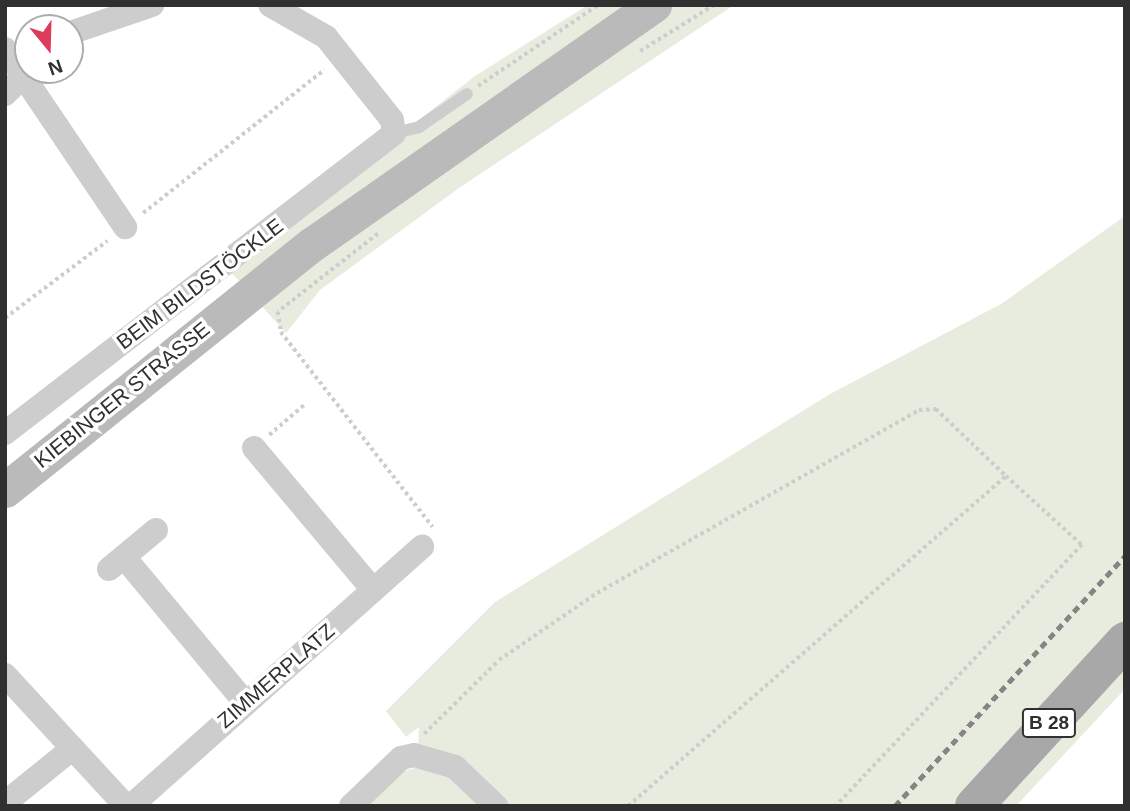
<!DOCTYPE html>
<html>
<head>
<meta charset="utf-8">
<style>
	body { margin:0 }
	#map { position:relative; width:1130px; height:811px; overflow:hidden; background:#fff; font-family:Arial,sans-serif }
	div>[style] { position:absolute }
	.green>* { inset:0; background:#e7ecdf }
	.path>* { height:3.5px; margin-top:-1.75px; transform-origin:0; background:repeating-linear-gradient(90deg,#cdcdcd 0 3.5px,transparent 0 7px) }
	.lane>* { height:12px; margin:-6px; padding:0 6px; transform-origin:6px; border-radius:6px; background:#cdcdcd }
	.street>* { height:24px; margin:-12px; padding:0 12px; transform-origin:12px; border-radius:12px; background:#cdcdcd }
	.secondary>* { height:35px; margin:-17.5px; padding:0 17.5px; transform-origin:17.5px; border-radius:17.5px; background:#bababa }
	.primary>* { height:38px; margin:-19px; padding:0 19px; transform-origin:19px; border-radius:19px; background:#a8a8a8 }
	.rail>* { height:5px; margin-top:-2.5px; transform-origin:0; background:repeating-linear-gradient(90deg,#858585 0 7px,transparent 0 12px) }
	span { translate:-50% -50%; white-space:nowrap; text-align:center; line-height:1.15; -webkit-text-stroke:7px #fff; paint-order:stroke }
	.shield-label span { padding:2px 5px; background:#fff; border:2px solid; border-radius:5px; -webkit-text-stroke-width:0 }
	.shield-label { font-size:19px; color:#303030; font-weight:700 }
	.street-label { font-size:21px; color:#303030 }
	.frame { position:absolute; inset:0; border:7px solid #303030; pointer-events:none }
	.north { position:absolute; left:14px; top:14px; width:70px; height:70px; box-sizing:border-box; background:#fff; border:2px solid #acacac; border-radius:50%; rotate:161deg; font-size:19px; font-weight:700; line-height:28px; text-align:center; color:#303030 }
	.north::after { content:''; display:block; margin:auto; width:24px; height:32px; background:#dc3d5c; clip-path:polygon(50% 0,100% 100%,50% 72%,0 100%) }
</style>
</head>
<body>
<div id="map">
	<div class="green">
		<div style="clip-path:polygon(588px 5px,734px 5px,459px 188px,320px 290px,286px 333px,228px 269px,475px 76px)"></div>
		<div style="clip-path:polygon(1125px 216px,1125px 689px,1016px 806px,362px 806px,390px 776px,417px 767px,419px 727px,406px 737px,386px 711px,495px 602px,830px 394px,1001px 304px)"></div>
	</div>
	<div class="path">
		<div style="left:640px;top:51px;width:87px;rotate:-31.9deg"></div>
		<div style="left:478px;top:86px;width:145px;rotate:-34deg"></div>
		<div style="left:143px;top:213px;width:231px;rotate:-38.3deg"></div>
		<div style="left:378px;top:234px;width:127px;rotate:142deg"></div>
		<div style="left:278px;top:312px;width:20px;rotate:81deg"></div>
		<div style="left:281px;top:332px;width:247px;rotate:52.1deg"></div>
		<div style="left:5px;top:318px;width:128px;rotate:-37deg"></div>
		<div style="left:269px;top:435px;width:46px;rotate:-40.6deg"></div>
		<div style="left:424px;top:734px;width:105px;rotate:-44.6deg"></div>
		<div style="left:499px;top:660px;width:119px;rotate:-34.4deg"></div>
		<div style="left:597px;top:593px;width:370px;rotate:-29.6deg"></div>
		<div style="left:919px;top:410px;width:17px;rotate:-3deg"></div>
		<div style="left:936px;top:409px;width:97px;rotate:43.7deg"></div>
		<div style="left:628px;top:806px;width:502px;rotate:-41.12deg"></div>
		<div style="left:1006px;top:476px;width:103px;rotate:42.2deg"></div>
		<div style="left:1082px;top:545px;width:359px;rotate:133.3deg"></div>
	</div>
	<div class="lane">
		<div style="left:394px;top:133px;width:26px;rotate:-13deg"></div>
		<div style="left:419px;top:127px;width:58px;rotate:-34.5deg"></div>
	</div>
	<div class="street">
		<div style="left:70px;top:33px;width:87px;rotate:-18.9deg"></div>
		<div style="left:5px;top:49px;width:215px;rotate:56deg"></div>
		<div style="left:5px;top:94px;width:35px;rotate:-44deg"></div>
		<div style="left:5px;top:433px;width:491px;rotate:-37.6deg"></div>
		<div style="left:394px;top:133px;width:13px;rotate:-99deg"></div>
		<div style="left:392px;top:120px;width:106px;rotate:-128.5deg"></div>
		<div style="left:326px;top:37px;width:64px;rotate:-150.3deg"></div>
		<div style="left:254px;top:448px;width:185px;rotate:50deg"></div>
		<div style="left:124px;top:557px;width:189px;rotate:50.2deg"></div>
		<div style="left:109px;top:569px;width:61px;rotate:-39.7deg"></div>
		<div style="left:5px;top:675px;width:178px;rotate:47.3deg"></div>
		<div style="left:5px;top:803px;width:87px;rotate:-39deg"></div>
		<div style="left:131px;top:806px;width:390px;rotate:-41.7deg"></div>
		<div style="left:351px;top:806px;width:69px;rotate:-43.8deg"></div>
		<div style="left:401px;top:758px;width:13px;rotate:-13deg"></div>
		<div style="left:414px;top:755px;width:43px;rotate:16.3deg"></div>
		<div style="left:455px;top:767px;width:57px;rotate:43.6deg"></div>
	</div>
	<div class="secondary">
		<div style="left:5px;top:490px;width:392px;rotate:-38.7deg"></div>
		<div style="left:311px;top:245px;width:419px;rotate:-35deg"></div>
	</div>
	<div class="primary">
		<div style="left:974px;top:806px;width:224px;rotate:-47.5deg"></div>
	</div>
	<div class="rail">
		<div style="left:895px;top:806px;width:340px;rotate:-47.4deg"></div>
	</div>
	<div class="shield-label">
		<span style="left:1049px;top:723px">B 28</span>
	</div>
	<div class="street-label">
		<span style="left:200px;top:284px;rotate:-37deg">BEIM BILDSTÖCKLE</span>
		<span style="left:122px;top:395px;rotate:-39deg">KIEBINGER STRASSE</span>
		<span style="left:276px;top:676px;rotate:-41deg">ZIMMERPLATZ</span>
	</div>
	<div class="frame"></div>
	<div class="north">N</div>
</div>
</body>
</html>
